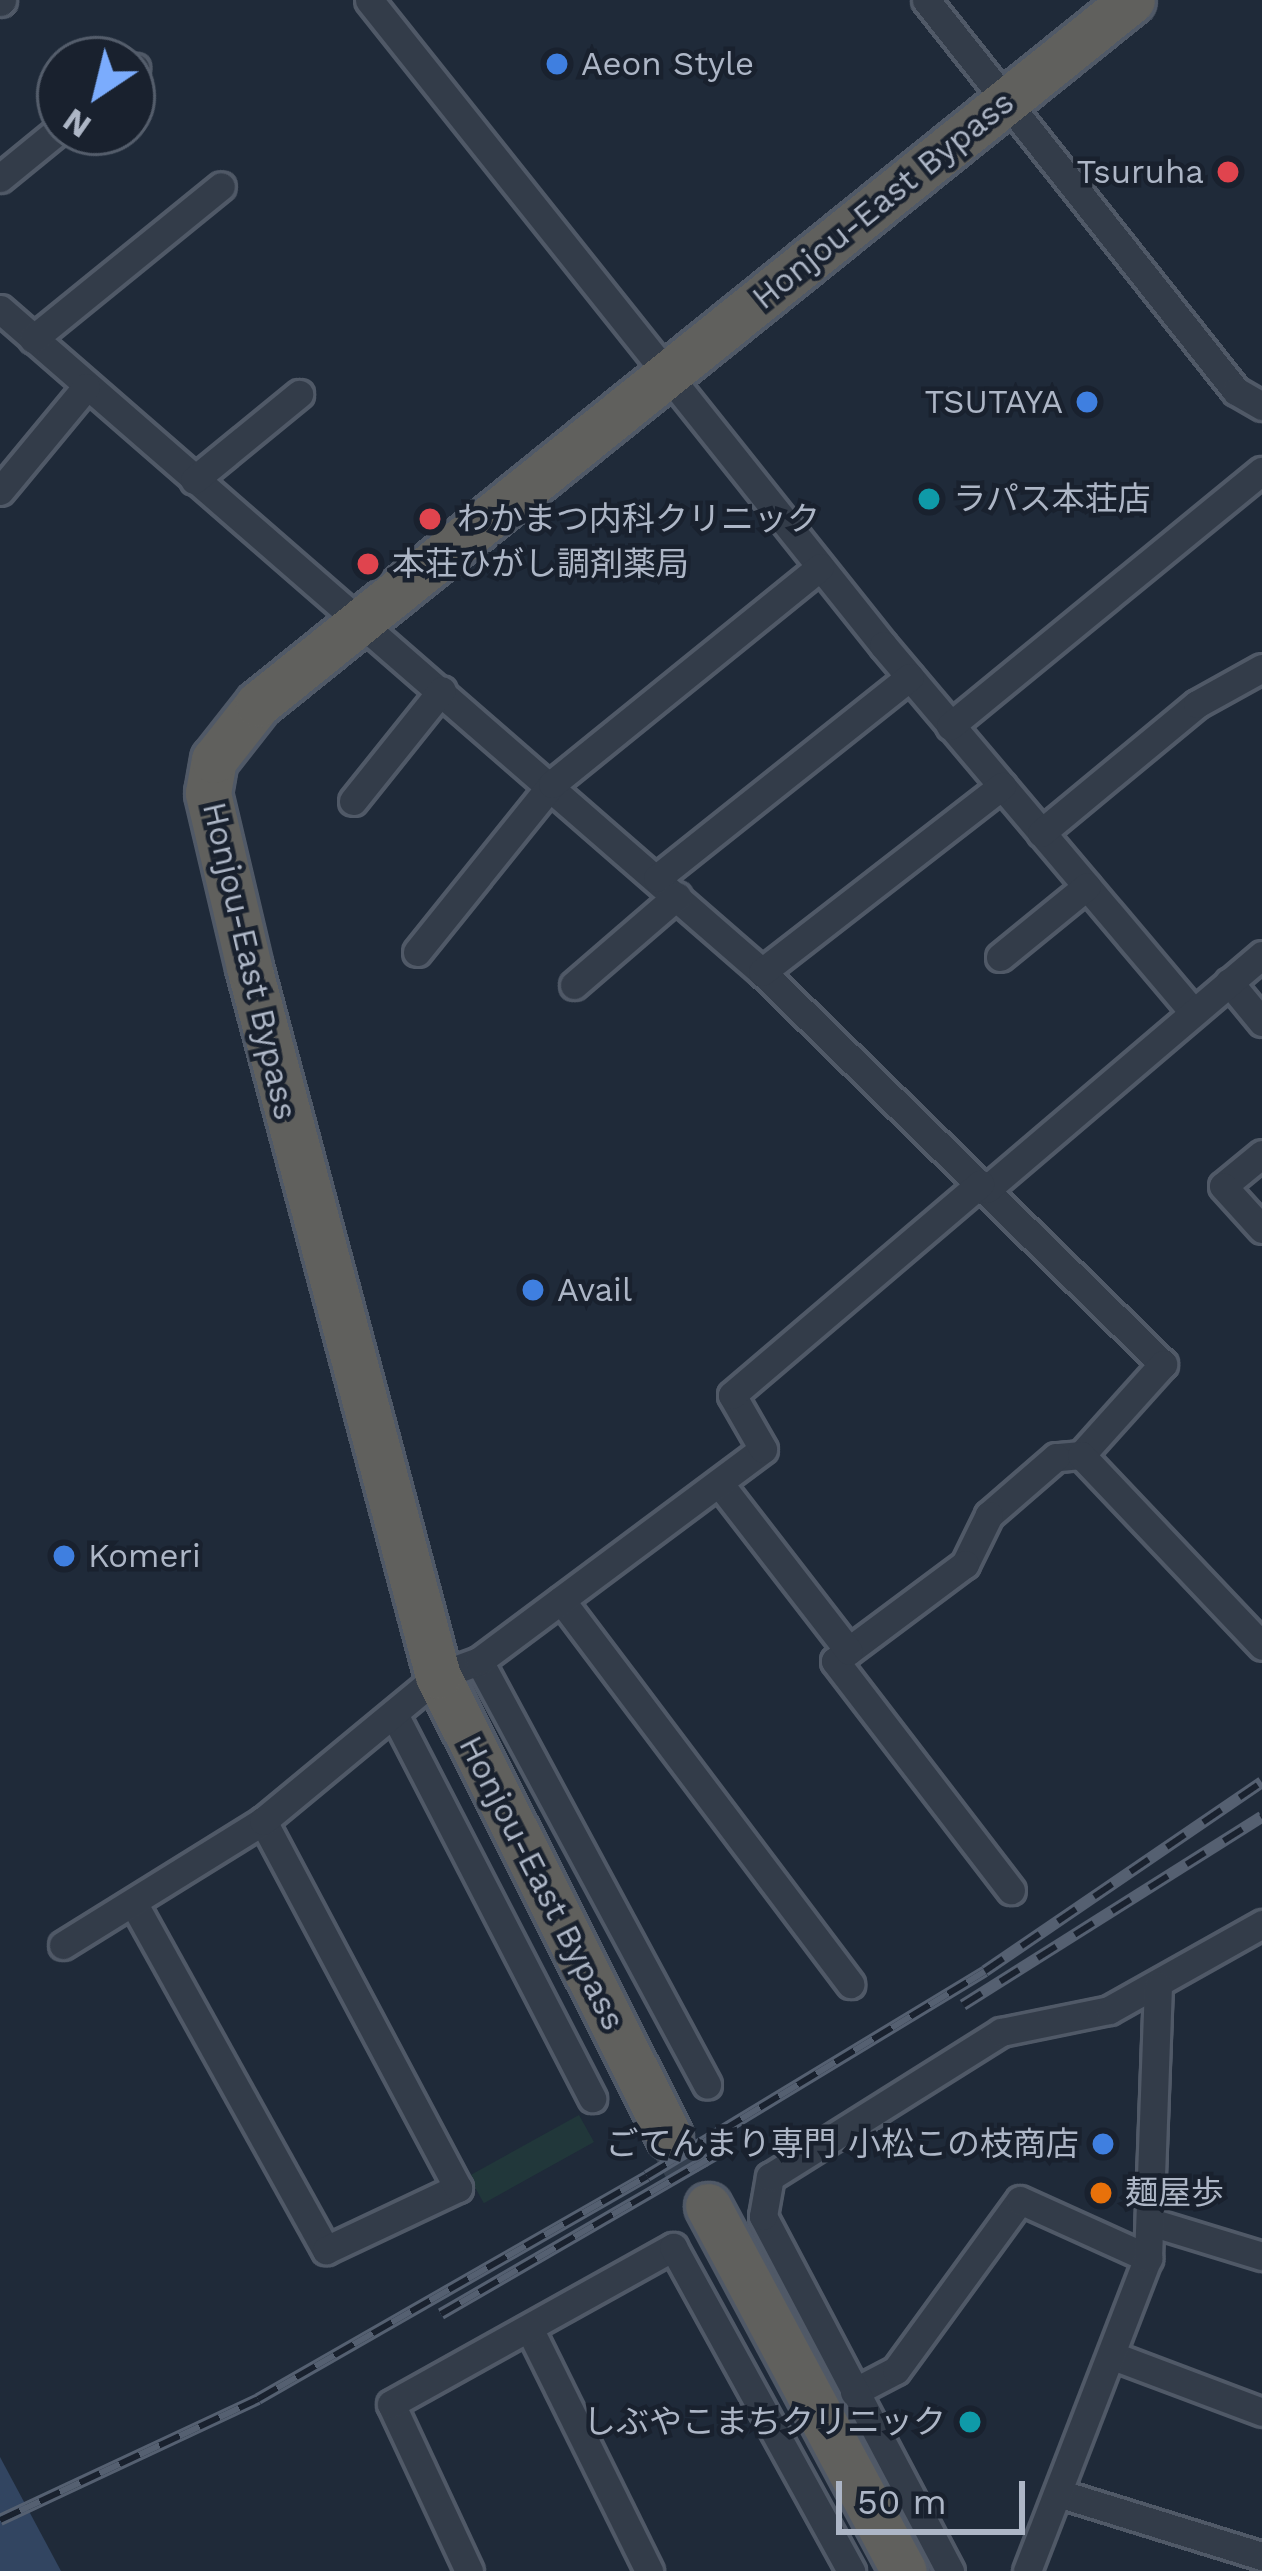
<!DOCTYPE html>
<html>
<head>
<meta charset="utf-8">
<style>
	body { margin:0 }
	#map { position:relative; width:1262px; height:2571px; overflow:hidden; background:#1f2a39; font-family:"Work Sans","Noto Sans JP",sans-serif }
	div>[style] { position:absolute }
	.green>* { inset:0; background:#21373a; transform-origin:0 0 }
	.water>* { inset:0; background:#324561 }
	.trunk-tunnel>* { height:45px; margin-top:-22.5px; transform-origin:0; background:repeating-linear-gradient(90deg,#343f4e 0 45px,transparent 0 67px) }
	.roads { filter:drop-shadow(3px 0 #505967) drop-shadow(-3px 0 #505967) drop-shadow(0 3px #505967) drop-shadow(0 -3px #505967) }
	.minor>* { height:27px; margin:-13.5px; padding:0 13.5px; transform-origin:13.5px; border-radius:13.5px; background:#333c49 }
	.trunk>* { height:45px; margin:-22.5px; padding:0 22.5px; transform-origin:22.5px; border-radius:22.5px; background:#60605d }
	.rail>* { height:12px; margin-top:-6px; transform-origin:0; background:repeating-linear-gradient(90deg,#19212e 0 22px,#556071 0 44px); box-sizing:border-box; border-block:3px solid #556071 }
	.dots>* { width:33px; height:33px; translate:-50% -50%; box-sizing:border-box; border:6px solid #19212e; border-radius:50% }
	span { translate:-50% -50%; white-space:nowrap; text-align:center; line-height:1.15; -webkit-text-stroke:9px #19212e; paint-order:stroke }
	.poi-label { font-size:33px; color:#adb6c6 }
	.left { translate:0 -50%; text-align:left }
	.right { translate:-100% -50%; text-align:right }
	.street-label { font-size:33px; color:#adb6c6 }
	.north { position:absolute; left:36px; top:36px; width:120px; height:120px; box-sizing:border-box; background:#19212e; border:3px solid #545d6b; border-radius:50%; rotate:215deg; font-size:33px; font-weight:700; line-height:48px; text-align:center; color:#adb6c6 }
	.north::after { content:''; display:block; margin:auto; width:42px; height:54px; background:#7bacfd; clip-path:polygon(50% 0,100% 100%,50% 72%,0 100%) }
	.scale { position:absolute; left:836px; top:2481px; width:189px; height:54px; box-sizing:border-box; border:6px solid #adb6c6; border-top:0; padding-left:15px; font-size:36px; line-height:42px; white-space:nowrap; color:#adb6c6; -webkit-text-stroke:9px #19212e; paint-order:stroke }
</style>
</head>
<body>
<div id="map">
	<div class="green">
		<div style="left:579px;top:2115px;width:31px;height:126px;rotate:61deg"></div>
	</div>
	<div class="water">
		<div style="clip-path:polygon(0 2457px,61px 2571px,0 2571px)"></div>
	</div>
	<div class="trunk-tunnel">
		<div style="left:669px;top:2136px;width:80px;rotate:60.9deg"></div>
	</div>
	<div class="roads">
		<div class="minor">
			<div style="left:369px;top:0;width:825px;rotate:51.45deg"></div>
			<div style="left:883px;top:645px;width:480px;rotate:49.8deg"></div>
			<div style="left:926px;top:0;width:499px;rotate:51.6deg"></div>
			<div style="left:1236px;top:391px;width:30px;rotate:30deg"></div>
			<div style="left:0;top:2px;width:3px;rotate:-45deg"></div>
			<div style="left:132px;top:70px;width:4px;rotate:-34deg"></div>
			<div style="left:0;top:178px;width:77px;rotate:-39.2deg"></div>
			<div style="left:0;top:309px;width:1010px;rotate:41.03deg"></div>
			<div style="left:762px;top:972px;width:561px;rotate:44.35deg"></div>
			<div style="left:1163px;top:1364px;width:122px;rotate:132deg"></div>
			<div style="left:1081px;top:1455px;width:25px;rotate:175deg"></div>
			<div style="left:1056px;top:1457px;width:89px;rotate:139.1deg"></div>
			<div style="left:989px;top:1515px;width:55px;rotate:116.1deg"></div>
			<div style="left:965px;top:1564px;width:162px;rotate:143.3deg"></div>
			<div style="left:835px;top:1661px;width:289px;rotate:52.5deg"></div>
			<div style="left:33px;top:339px;width:242px;rotate:-39.1deg"></div>
			<div style="left:194px;top:480px;width:136px;rotate:-39.3deg"></div>
			<div style="left:0;top:491px;width:135px;rotate:-50.4deg"></div>
			<div style="left:950px;top:726px;width:403px;rotate:-39.3deg"></div>
			<div style="left:353px;top:801px;width:142px;rotate:-51.3deg"></div>
			<div style="left:1041px;top:833px;width:202px;rotate:-39.6deg"></div>
			<div style="left:1197px;top:704px;width:74px;rotate:-29deg"></div>
			<div style="left:657px;top:878px;width:323px;rotate:-38.5deg"></div>
			<div style="left:417px;top:952px;width:216px;rotate:-51.2deg"></div>
			<div style="left:552px;top:784px;width:345px;rotate:-39deg"></div>
			<div style="left:1000px;top:957px;width:112px;rotate:-39.2deg"></div>
			<div style="left:762px;top:972px;width:304px;rotate:-37.8deg"></div>
			<div style="left:1229px;top:982px;width:52px;rotate:50.5deg"></div>
			<div style="left:574px;top:985px;width:136px;rotate:-40.8deg"></div>
			<div style="left:1262px;top:1154px;width:50px;rotate:140.6deg"></div>
			<div style="left:1223px;top:1186px;width:58px;rotate:47.8deg"></div>
			<div style="left:987px;top:1189px;width:361px;rotate:-40.4deg"></div>
			<div style="left:1081px;top:1455px;width:263px;rotate:46.5deg"></div>
			<div style="left:719px;top:1483px;width:212px;rotate:52.3deg"></div>
			<div style="left:561px;top:1600px;width:481px;rotate:53deg"></div>
			<div style="left:479px;top:1661px;width:481px;rotate:61.7deg"></div>
			<div style="left:396px;top:1718px;width:428px;rotate:62.7deg"></div>
			<div style="left:134px;top:1904px;width:396px;rotate:61deg"></div>
			<div style="left:326px;top:2250px;width:146px;rotate:-25.2deg"></div>
			<div style="left:458px;top:2188px;width:416px;rotate:-118deg"></div>
			<div style="left:63px;top:1945px;width:235px;rotate:-31.8deg"></div>
			<div style="left:263px;top:1821px;width:227px;rotate:-39.6deg"></div>
			<div style="left:438px;top:1676px;width:44px;rotate:-20.1deg"></div>
			<div style="left:479px;top:1661px;width:354px;rotate:-36.7deg"></div>
			<div style="left:763px;top:1449px;width:62px;rotate:-119.9deg"></div>
			<div style="left:732px;top:1395px;width:326px;rotate:-40.4deg"></div>
			<div style="left:1154px;top:2223px;width:113px;rotate:17deg"></div>
			<div style="left:530px;top:2330px;width:269px;rotate:63.7deg"></div>
			<div style="left:1116px;top:2357px;width:156px;rotate:20.6deg"></div>
			<div style="left:854px;top:2392px;width:47px;rotate:-27.6deg"></div>
			<div style="left:896px;top:2370px;width:210px;rotate:-53.9deg"></div>
			<div style="left:1020px;top:2200px;width:141px;rotate:24.4deg"></div>
			<div style="left:1058px;top:2493px;width:214px;rotate:17.2deg"></div>
			<div style="left:469px;top:2571px;width:184px;rotate:-115deg"></div>
			<div style="left:391px;top:2404px;width:323px;rotate:-29.1deg"></div>
			<div style="left:673px;top:2247px;width:370px;rotate:61.2deg"></div>
			<div style="left:950px;top:2571px;width:401px;rotate:-117.8deg"></div>
			<div style="left:763px;top:2216px;width:40px;rotate:-80deg"></div>
			<div style="left:770px;top:2177px;width:273px;rotate:-32.1deg"></div>
			<div style="left:1001px;top:2032px;width:110px;rotate:-11.5deg"></div>
			<div style="left:1109px;top:2010px;width:176px;rotate:-29.3deg"></div>
			<div style="left:1027px;top:2571px;width:336px;rotate:-68.9deg"></div>
			<div style="left:1148px;top:2258px;width:273px;rotate:-87.9deg"></div>
		</div>
		<div class="trunk">
			<div style="left:669px;top:2136px;width:515px;rotate:-116.66deg"></div>
			<div style="left:438px;top:1676px;width:734px;rotate:-104.93deg"></div>
			<div style="left:249px;top:967px;width:179px;rotate:-103.3deg"></div>
			<div style="left:208px;top:793px;width:34px;rotate:-80deg"></div>
			<div style="left:214px;top:760px;width:71px;rotate:-51.8deg"></div>
			<div style="left:258px;top:704px;width:1122px;rotate:-38.85deg"></div>
			<div style="left:708px;top:2206px;width:414px;rotate:61.8deg"></div>
		</div>
	</div>
	<div class="rail">
		<div style="left:963px;top:2005px;width:353px;rotate:-32.2deg"></div>
		<div style="left:441px;top:2314px;width:331px;rotate:-30.1deg"></div>
		<div style="left:0;top:2520px;width:285px;rotate:-25.1deg"></div>
		<div style="left:258px;top:2399px;width:448px;rotate:-29.8deg"></div>
		<div style="left:647px;top:2176px;width:395px;rotate:-31.2deg"></div>
		<div style="left:985px;top:1971px;width:335px;rotate:-34.3deg"></div>
	</div>
	<div class="dots">
		<div style="left:557px;top:64px;background:#3f7fe0"></div>
		<div style="left:1228px;top:172px;background:#e0444e"></div>
		<div style="left:1087px;top:402px;background:#3f7fe0"></div>
		<div style="left:929px;top:499px;background:#0f9aa8"></div>
		<div style="left:430px;top:519px;background:#e0444e"></div>
		<div style="left:368px;top:564px;background:#e0444e"></div>
		<div style="left:533px;top:1290px;background:#3f7fe0"></div>
		<div style="left:64px;top:1556px;background:#3f7fe0"></div>
		<div style="left:1103px;top:2144px;background:#3f7fe0"></div>
		<div style="left:1101px;top:2193px;background:#e8710a"></div>
		<div style="left:970px;top:2422px;background:#0f9aa8"></div>
	</div>
	<div class="poi-label">
		<span class="left" style="left:581px;top:64px">Aeon Style</span>
		<span class="right" style="left:1204px;top:172px">Tsuruha</span>
		<span class="right" style="left:1063px;top:402px">TSUTAYA</span>
		<span class="left" style="left:953px;top:499px">ラパス本荘店</span>
		<span class="left" style="left:457px;top:519px">わかまつ内科クリニック</span>
		<span class="left" style="left:392px;top:564px">本荘ひがし調剤薬局</span>
		<span class="left" style="left:557px;top:1290px">Avail</span>
		<span class="left" style="left:88px;top:1556px">Komeri</span>
		<span class="right" style="left:1079px;top:2144px">ごてんまり専門 小松この枝商店</span>
		<span class="left" style="left:1125px;top:2193px">麺屋歩</span>
		<span class="right" style="left:946px;top:2422px">しぶやこまちクリニック</span>
	</div>
	<div class="street-label">
		<span style="left:883px;top:200px;rotate:-39deg">Honjou-East Bypass</span>
		<span style="left:250px;top:961px;rotate:77deg">Honjou-East Bypass</span>
		<span style="left:542px;top:1883px;rotate:63deg">Honjou-East Bypass</span>
	</div>
	<div class="north">N</div>
	<div class="scale">50 m</div>
</div>
</body>
</html>
